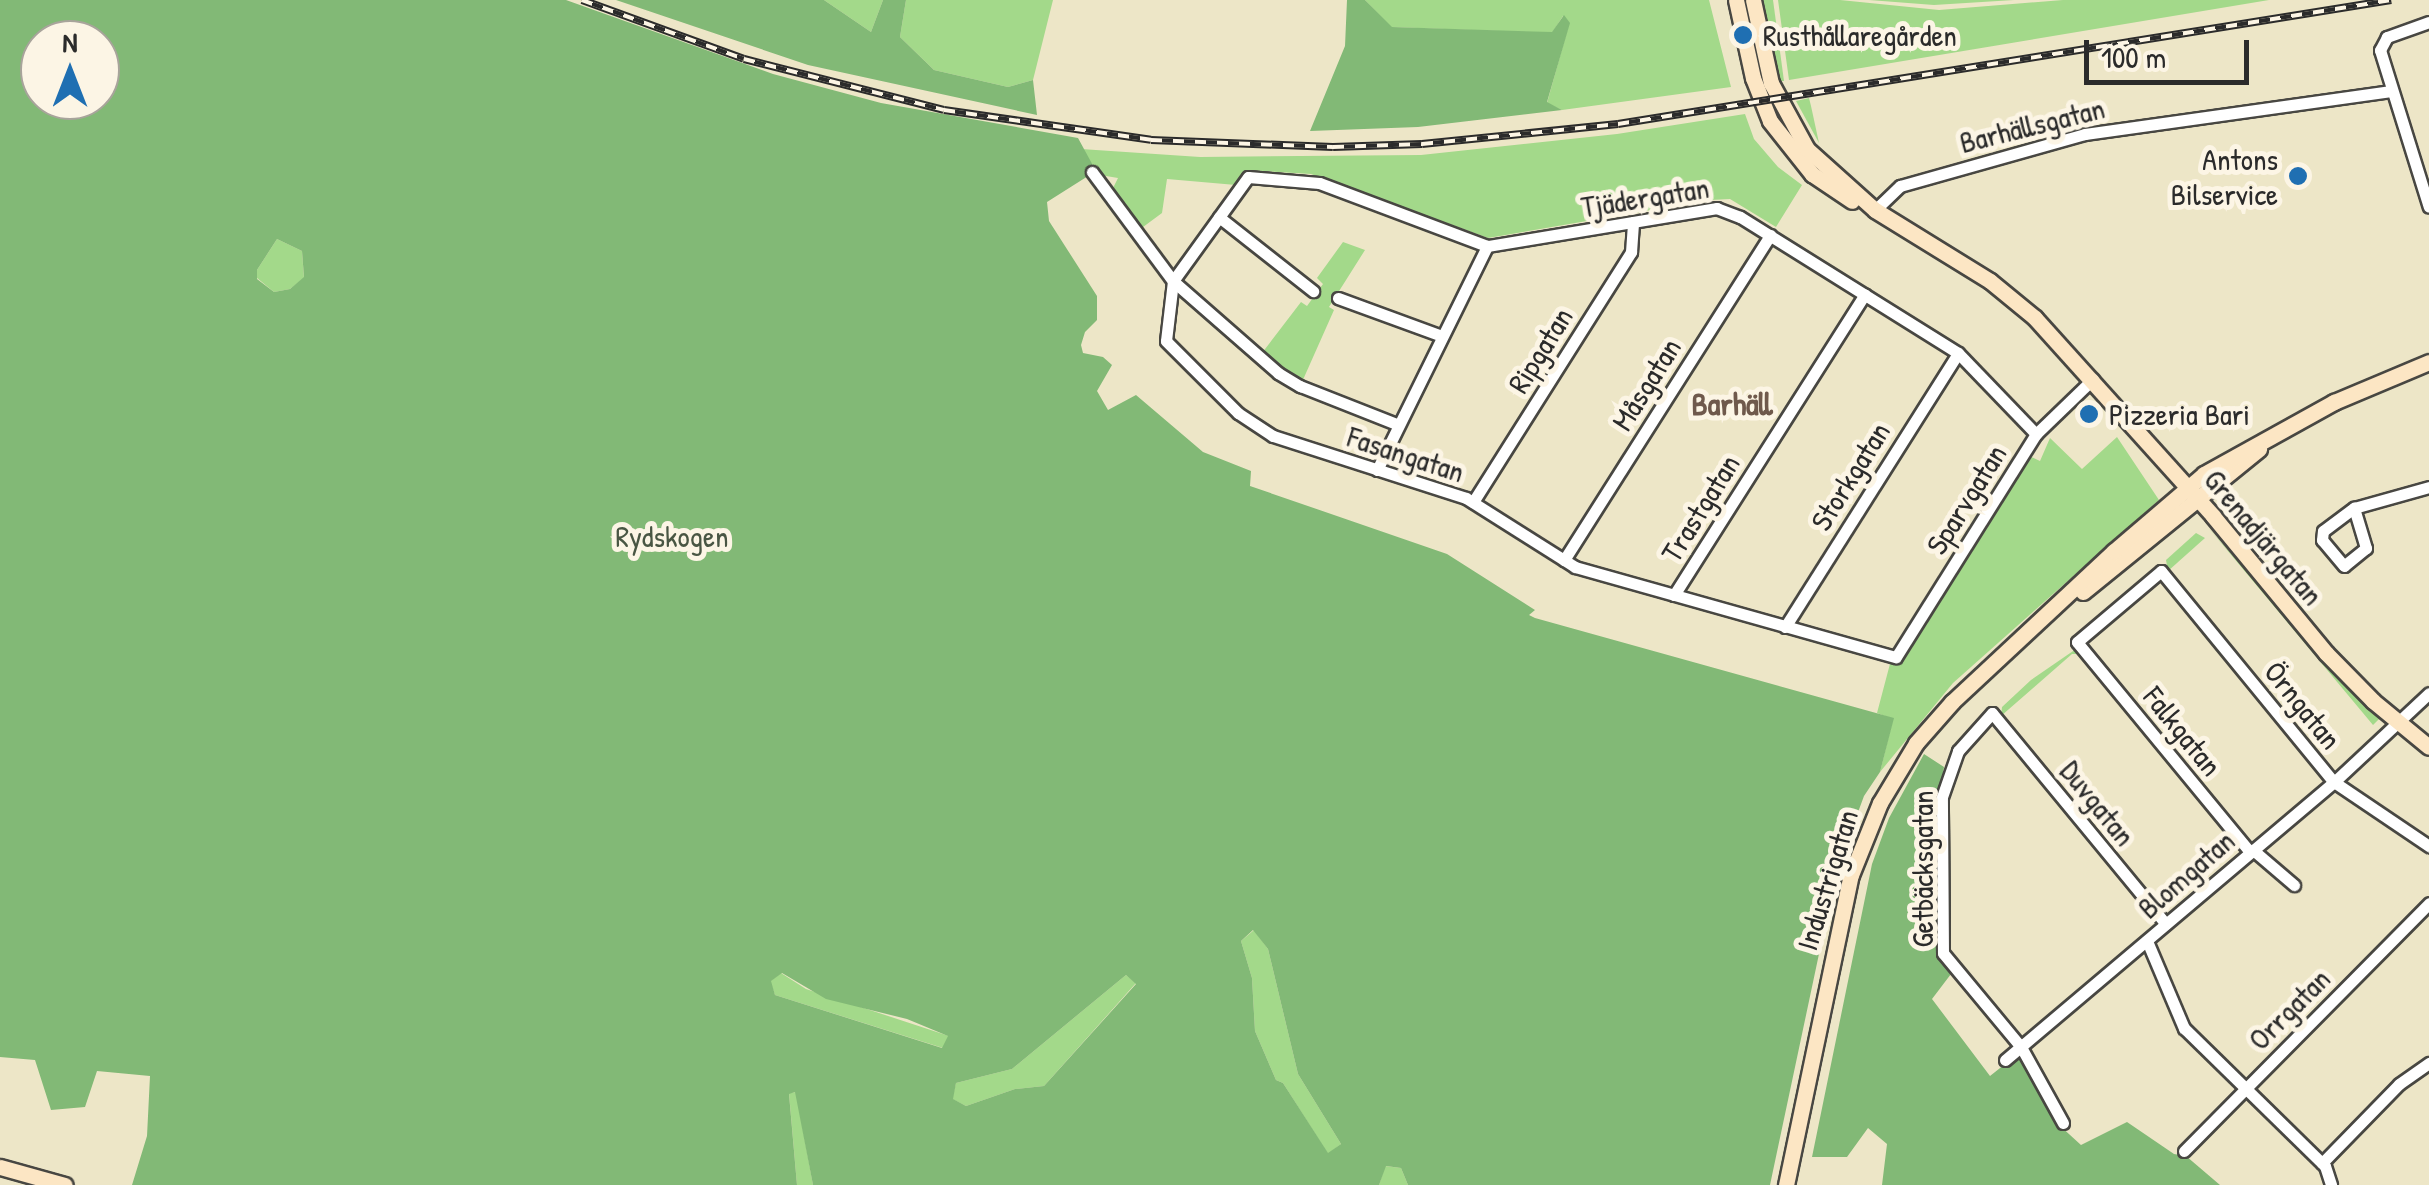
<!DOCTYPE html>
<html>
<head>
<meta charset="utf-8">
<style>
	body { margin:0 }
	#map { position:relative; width:2429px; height:1185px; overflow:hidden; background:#ede6c7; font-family:"Patrick Hand",sans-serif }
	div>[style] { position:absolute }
	.green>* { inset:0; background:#a3d98a }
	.forest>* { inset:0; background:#82b976 }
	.roads { filter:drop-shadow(2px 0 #484742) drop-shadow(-2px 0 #484742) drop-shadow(0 2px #484742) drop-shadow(0 -2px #484742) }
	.street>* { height:11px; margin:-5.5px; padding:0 5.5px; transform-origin:5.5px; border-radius:5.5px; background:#fff }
	.secondary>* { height:15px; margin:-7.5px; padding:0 7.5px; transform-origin:7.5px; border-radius:7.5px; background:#fce6c4 }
	.rail>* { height:8px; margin-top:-4px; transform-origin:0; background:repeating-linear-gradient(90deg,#fcf5e5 0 11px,#2b2b2b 0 22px); box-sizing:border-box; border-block:2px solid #2b2b2b }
	.dots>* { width:28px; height:28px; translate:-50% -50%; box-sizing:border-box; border:5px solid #fcf5e5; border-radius:50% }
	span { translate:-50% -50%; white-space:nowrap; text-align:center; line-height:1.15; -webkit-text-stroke:10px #fcf5e5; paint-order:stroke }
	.poi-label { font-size:30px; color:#2b2b2b }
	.left { translate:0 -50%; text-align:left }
	.right { translate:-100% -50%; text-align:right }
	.street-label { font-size:30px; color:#2b2b2b }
	.park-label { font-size:30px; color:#495643 }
	.neighbourhood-label { font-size:32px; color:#6f594c; font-weight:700 }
	.north { position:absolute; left:20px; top:20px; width:100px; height:100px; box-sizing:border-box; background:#fcf5e5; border:2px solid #a8a49b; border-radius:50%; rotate:0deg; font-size:28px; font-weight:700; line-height:40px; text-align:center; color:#2b2b2b }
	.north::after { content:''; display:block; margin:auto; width:35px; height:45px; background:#1f6fb2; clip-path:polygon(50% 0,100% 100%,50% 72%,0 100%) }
	.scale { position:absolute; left:2084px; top:40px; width:165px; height:45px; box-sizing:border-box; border:5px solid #2b2b2b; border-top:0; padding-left:12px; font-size:30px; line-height:35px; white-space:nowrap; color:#2b2b2b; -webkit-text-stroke:8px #fcf5e5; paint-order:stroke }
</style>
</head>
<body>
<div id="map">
	<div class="green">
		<div style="clip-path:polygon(824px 0,883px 0,871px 32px)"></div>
		<div style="clip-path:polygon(906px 0,1053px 0,1033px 80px,1008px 87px,934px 70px,900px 37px)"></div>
		<div style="clip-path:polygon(1365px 0,1709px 0,1731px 87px,1562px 110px,1547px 103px,1569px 24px,1563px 16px,1552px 33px,1391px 27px)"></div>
		<div style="clip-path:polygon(1759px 0,1773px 0,1784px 81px,1777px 81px)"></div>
		<div style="clip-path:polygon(1778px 0,1840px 0,1939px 10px,2063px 0,2269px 0,1789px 80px)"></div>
		<div style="clip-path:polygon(1869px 0,2014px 0,1934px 5px)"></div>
		<div style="clip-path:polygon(1809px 98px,1811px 106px,1819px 143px,1796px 101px)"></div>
		<div style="clip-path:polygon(1745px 114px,1754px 139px,1778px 167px,1802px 185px,1776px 227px,1730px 199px,1710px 200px,1488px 238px,1311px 174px,1247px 170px,1236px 185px,1167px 179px,1162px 213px,1139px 230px,1111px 192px,1118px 178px,1100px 175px,1081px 149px,1200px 157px,1421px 155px,1617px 134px)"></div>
		<div style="clip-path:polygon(277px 239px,302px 251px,304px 278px,290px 289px,274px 292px,257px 278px,257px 270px)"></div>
		<div style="clip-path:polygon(1343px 242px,1365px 250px,1329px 307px,1334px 310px,1302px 382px,1262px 353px,1301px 302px,1307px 306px,1323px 284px,1317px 278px)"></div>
		<div style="clip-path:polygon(2117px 437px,2159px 500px,1953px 683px,1880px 772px,1893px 719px,1877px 713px,1891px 660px,1899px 662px,2029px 456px,2040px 461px,2050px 438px,2082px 469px)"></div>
		<div style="clip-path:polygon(2207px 526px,2336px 675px,2380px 718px,2373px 725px)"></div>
		<div style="clip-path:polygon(2196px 533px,2205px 538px,2168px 571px,2166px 560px)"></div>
		<div style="clip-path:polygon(2076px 649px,2080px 654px,2072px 654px,2001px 716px,2002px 707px,2031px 680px)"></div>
		<div style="clip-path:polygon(1254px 930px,1268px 949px,1298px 1074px,1341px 1144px,1328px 1154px,1283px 1083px,1276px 1080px,1255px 1031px,1252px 978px,1241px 941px)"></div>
		<div style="clip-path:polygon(781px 973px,806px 989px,949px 1036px,943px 1048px,775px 995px,770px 981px)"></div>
		<div style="clip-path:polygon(1126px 975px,1136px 983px,1044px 1086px,1015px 1089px,966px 1106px,952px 1099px,956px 1083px,1012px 1069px)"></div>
		<div style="clip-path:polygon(796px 1092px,813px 1185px,797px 1185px,789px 1093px)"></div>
		<div style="clip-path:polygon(1385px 1166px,1401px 1168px,1408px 1185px,1379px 1185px)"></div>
	</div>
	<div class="forest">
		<div style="clip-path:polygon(evenodd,0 0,566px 0,773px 74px,881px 103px,1078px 138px,1096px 171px,1047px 202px,1049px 221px,1097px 296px,1097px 320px,1085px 332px,1081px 345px,1083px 353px,1103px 357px,1112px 365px,1097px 391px,1108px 410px,1136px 395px,1203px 452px,1251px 471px,1250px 486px,1447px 554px,1535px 610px,1529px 615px,1535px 618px,1894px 718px,1880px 772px,1864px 796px,1837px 869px,1770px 1185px,1408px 1185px,1401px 1168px,1386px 1166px,1379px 1185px,813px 1185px,795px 1092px,789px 1094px,797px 1185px,132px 1185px,147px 1136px,150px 1076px,97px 1071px,85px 1107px,51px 1110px,35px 1060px,0 1057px,0 0,40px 40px,100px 40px,100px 100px,40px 100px,40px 40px,0 0,277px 239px,302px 251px,304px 277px,290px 289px,274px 292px,257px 279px,257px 270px,277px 239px,0 0,1253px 930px,1268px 949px,1298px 1074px,1341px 1144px,1328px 1153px,1283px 1083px,1276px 1080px,1255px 1031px,1252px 978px,1241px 941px,1253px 930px,0 0,782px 973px,826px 999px,907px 1019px,948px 1036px,942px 1048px,775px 995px,771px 981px,782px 973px,0 0,1126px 975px,1136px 984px,1044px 1086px,1015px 1089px,966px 1106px,953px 1099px,956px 1083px,1012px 1069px,1126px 975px)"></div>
		<div style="clip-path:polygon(616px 0,824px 0,871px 32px,883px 0,906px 0,900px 37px,934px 70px,1008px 87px,1033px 80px,1037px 115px,808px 65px)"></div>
		<div style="clip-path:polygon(1347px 0,1365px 0,1392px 27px,1552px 32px,1564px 15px,1570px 23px,1547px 102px,1562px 110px,1418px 127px,1310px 131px,1345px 46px)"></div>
		<div style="clip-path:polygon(1924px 754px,1944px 767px,1936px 823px,1937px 953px,1951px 974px,1932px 999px,1990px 1076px,2019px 1053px,2058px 1124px,2081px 1145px,2127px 1122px,2174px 1154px,2186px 1156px,2220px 1185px,1882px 1185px,1887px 1144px,1868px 1128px,1847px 1157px,1812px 1157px,1872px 864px,1889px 818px)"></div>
	</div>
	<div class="roads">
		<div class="street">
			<div style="left:2429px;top:22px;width:45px;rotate:160.3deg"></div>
			<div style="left:2387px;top:37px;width:15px;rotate:118deg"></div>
			<div style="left:2380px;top:50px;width:164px;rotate:72.7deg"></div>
			<div style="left:1092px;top:172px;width:136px;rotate:53.4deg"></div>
			<div style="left:1173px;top:281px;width:140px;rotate:41.2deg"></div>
			<div style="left:1278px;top:373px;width:26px;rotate:31deg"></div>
			<div style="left:1300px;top:386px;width:106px;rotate:21.5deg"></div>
			<div style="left:1875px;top:210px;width:35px;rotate:-44deg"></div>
			<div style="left:1900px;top:186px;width:192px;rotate:-15.7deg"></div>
			<div style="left:2085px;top:134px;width:309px;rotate:-8deg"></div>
			<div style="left:1219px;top:217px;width:120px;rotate:38.2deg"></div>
			<div style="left:1338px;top:298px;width:111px;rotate:20.1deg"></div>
			<div style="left:2036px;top:434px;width:112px;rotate:-133.9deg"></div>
			<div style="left:1958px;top:353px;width:257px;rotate:-148deg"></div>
			<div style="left:1740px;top:217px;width:25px;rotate:-159deg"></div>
			<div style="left:1717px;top:208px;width:233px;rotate:170.6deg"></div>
			<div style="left:1487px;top:246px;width:179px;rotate:-159.4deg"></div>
			<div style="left:1319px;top:183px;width:71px;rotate:-175.2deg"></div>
			<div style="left:1248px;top:177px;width:128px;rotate:125.8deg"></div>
			<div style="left:1173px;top:281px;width:60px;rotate:96.7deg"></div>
			<div style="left:1166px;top:341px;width:102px;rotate:45deg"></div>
			<div style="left:1238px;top:413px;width:42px;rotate:33.3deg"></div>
			<div style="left:1273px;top:436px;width:203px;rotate:17.8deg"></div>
			<div style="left:1466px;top:498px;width:129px;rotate:32.3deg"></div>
			<div style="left:1575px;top:567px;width:333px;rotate:15.7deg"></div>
			<div style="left:1896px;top:657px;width:263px;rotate:-57.9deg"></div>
			<div style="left:2036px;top:434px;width:79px;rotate:-44deg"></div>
			<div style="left:1377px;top:470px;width:250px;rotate:-63.8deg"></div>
			<div style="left:1473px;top:502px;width:296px;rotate:-57.7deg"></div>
			<div style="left:1631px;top:252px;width:30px;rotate:-86deg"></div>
			<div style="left:2354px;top:508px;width:42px;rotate:73.3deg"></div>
			<div style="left:2366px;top:548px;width:28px;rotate:141deg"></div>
			<div style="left:2344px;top:566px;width:34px;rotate:-130deg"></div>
			<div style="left:2322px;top:540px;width:9px;rotate:-84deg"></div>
			<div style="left:2323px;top:531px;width:39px;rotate:-37deg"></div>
			<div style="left:2354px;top:508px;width:78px;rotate:-15.6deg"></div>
			<div style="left:1564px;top:560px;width:385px;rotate:-57.6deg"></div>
			<div style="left:1674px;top:595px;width:356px;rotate:-57.6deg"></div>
			<div style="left:1785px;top:627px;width:324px;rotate:-57.7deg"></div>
			<div style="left:2253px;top:850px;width:54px;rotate:40.5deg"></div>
			<div style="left:2250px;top:852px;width:272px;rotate:-129.5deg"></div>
			<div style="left:2077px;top:642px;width:110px;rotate:-40.2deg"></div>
			<div style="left:2161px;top:571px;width:273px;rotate:50.7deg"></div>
			<div style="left:2334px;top:782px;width:115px;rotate:34deg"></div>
			<div style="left:2147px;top:941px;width:95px;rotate:67deg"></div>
			<div style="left:2184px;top:1028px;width:197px;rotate:44.4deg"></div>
			<div style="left:2325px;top:1166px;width:20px;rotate:72deg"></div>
			<div style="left:2005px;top:1060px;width:431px;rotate:-40.2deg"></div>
			<div style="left:2334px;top:782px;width:130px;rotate:-43.1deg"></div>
			<div style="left:2063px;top:1123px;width:87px;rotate:-118.9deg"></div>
			<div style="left:2021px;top:1047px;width:122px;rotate:-129.7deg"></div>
			<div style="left:1943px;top:953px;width:156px;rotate:-90.4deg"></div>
			<div style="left:1942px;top:797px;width:49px;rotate:-70.8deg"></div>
			<div style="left:1958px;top:751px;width:51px;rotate:-48.2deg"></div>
			<div style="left:1992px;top:713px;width:273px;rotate:50.5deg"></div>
			<div style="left:2184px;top:1151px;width:349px;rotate:-45.3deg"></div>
			<div style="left:2322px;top:1163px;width:110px;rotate:-45.7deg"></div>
			<div style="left:2399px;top:1084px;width:37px;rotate:-35deg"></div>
		</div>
		<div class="secondary">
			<div style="left:1736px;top:0;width:80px;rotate:77.7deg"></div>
			<div style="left:1753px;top:78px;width:46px;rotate:68.4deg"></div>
			<div style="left:1770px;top:121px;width:68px;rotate:51.6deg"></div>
			<div style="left:1812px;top:174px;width:48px;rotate:34deg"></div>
			<div style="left:1753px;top:0;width:85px;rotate:77.8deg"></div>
			<div style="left:1771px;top:83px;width:75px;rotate:61.4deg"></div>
			<div style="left:1807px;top:149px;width:91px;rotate:41.9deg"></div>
			<div style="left:1875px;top:210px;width:135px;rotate:31.7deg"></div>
			<div style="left:1990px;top:281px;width:58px;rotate:39.4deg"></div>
			<div style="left:2035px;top:318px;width:266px;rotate:48deg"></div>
			<div style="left:2213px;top:516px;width:178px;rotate:50.5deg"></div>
			<div style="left:2326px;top:653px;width:67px;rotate:45.6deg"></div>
			<div style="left:2373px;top:701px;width:72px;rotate:39.4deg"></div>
			<div style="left:2083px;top:592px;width:227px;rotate:-39.1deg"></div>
			<div style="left:0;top:1167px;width:67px;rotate:15.5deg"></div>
			<div style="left:1786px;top:1185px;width:317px;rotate:-78.2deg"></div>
			<div style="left:1851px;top:875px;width:78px;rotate:-68.1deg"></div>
			<div style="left:1880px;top:803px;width:70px;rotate:-59deg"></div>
			<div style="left:1916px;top:743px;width:55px;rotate:-48.7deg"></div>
			<div style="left:1952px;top:702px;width:221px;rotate:-43deg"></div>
			<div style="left:2114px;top:551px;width:118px;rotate:-40.5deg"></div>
			<div style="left:2204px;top:474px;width:149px;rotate:-29deg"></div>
			<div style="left:2334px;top:402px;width:103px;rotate:-22.8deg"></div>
		</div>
	</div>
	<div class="rail">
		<div style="left:582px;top:0;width:172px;rotate:20deg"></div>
		<div style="left:744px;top:59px;width:206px;rotate:14.3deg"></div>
		<div style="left:944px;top:110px;width:209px;rotate:8.2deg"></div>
		<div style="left:1151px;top:140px;width:182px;rotate:2.2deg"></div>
		<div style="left:1333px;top:147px;width:89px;rotate:-1.9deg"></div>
		<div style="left:1422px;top:144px;width:197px;rotate:-5.8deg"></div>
		<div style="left:1618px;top:124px;width:783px;rotate:-9.11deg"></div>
	</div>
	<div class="dots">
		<div style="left:1743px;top:35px;background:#1f6fb2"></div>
		<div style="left:2298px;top:176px;background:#1f6fb2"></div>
		<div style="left:2089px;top:414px;background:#1f6fb2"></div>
	</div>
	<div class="poi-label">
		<span class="left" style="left:1763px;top:35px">Rusthållaregården</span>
		<span class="right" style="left:2278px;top:176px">Antons<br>Bilservice</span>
		<span class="left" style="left:2109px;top:414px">Pizzeria Bari</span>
	</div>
	<div class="street-label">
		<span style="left:2032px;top:125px;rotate:-14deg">Barhällsgatan</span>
		<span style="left:1645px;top:197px;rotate:-9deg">Tjädergatan</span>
		<span style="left:1540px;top:350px;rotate:-58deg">Ripgatan</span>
		<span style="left:1646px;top:384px;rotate:-58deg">Måsgatan</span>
		<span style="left:1406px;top:454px;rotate:18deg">Fasangatan</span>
		<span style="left:1850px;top:476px;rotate:-58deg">Storkgatan</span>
		<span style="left:1966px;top:499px;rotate:-58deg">Sparvgatan</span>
		<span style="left:1700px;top:508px;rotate:-58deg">Trastgatan</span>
		<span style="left:2264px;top:537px;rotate:50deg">Grenadjärgatan</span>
		<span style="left:2303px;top:705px;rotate:51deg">Örngatan</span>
		<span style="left:2183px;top:731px;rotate:51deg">Falkgatan</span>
		<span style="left:2098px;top:803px;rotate:51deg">Duvgatan</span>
		<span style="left:1922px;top:869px;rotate:-90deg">Getbäcksgatan</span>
		<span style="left:2186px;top:874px;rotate:-41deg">Blomgatan</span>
		<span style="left:1827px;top:880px;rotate:-73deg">Industrigatan</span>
		<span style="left:2289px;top:1009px;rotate:-45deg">Orrgatan</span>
	</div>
	<div class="park-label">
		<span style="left:672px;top:536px">Rydskogen</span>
	</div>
	<div class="neighbourhood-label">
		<span style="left:1732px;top:404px">Barhäll</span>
	</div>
	<div class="north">N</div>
	<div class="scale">100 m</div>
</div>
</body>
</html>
